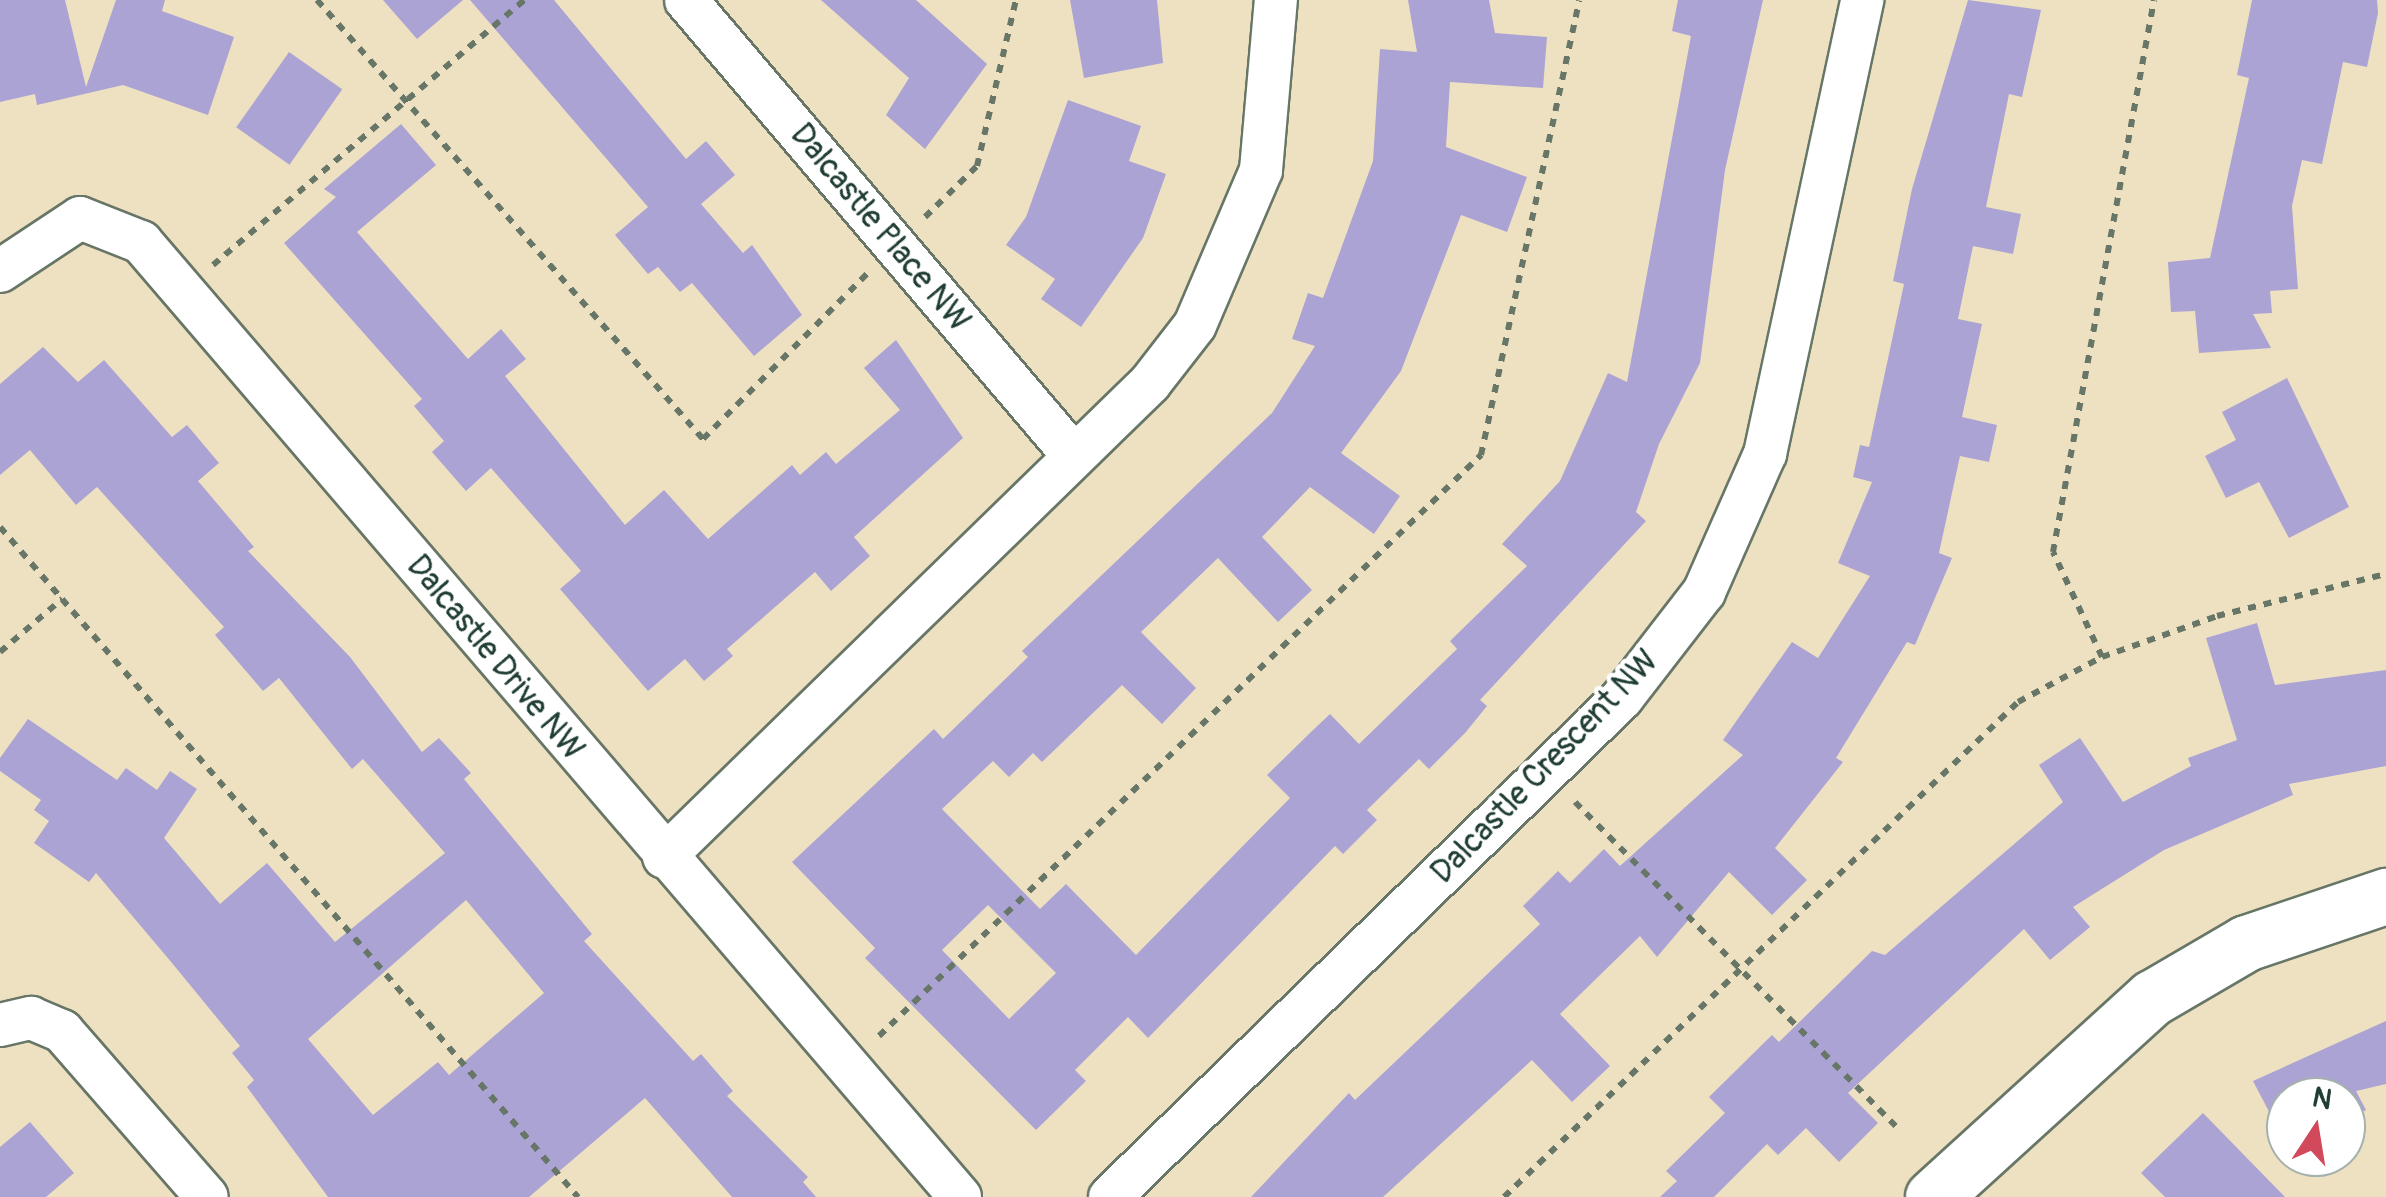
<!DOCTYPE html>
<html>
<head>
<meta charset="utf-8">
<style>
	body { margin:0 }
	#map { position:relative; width:2386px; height:1197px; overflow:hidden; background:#eee1c2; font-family:Pangolin,sans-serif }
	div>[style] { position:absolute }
	.building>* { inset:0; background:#aba3d3; transform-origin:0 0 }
	.path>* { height:6px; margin-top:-3px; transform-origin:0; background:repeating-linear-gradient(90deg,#677666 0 8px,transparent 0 16px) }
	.roads { filter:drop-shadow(2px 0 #677666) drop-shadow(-2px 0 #677666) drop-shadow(0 2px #677666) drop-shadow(0 -2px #677666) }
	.street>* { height:42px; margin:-21px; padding:0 21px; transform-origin:21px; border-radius:21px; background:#fff }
	.secondary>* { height:55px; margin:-27.5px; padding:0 27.5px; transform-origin:27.5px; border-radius:27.5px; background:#fff }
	span { translate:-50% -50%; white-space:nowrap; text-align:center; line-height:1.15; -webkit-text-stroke:9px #fff; paint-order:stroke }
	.street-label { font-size:32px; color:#1f3d34 }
	.north { position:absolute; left:2266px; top:1077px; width:100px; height:100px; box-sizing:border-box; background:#fff; border:2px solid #a5b1ae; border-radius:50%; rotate:12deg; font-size:28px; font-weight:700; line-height:40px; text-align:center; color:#1f3d34 }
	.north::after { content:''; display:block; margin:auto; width:35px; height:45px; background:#d1495b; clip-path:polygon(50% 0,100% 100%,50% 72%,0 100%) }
</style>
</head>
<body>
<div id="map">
	<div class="building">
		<div style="clip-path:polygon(0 0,65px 0,86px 87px,116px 0,165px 0,162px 11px,234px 37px,208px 115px,123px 85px,37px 105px,35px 94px,0 102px)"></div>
		<div style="clip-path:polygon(383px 0,463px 0,417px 39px)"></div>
		<div style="clip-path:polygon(470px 0,554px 0,686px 159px,706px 141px,735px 175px,701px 204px,743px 253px,752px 245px,802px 315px,754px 356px,692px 283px,680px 292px,658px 267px,648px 274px,615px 235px,648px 207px)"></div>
		<div style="clip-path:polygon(821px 0,916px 0,987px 64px,925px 149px,886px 115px,909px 78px)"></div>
		<div style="clip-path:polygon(1070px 0,1157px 0,1163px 63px,1084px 78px)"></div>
		<div style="clip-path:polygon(evenodd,1408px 0,1489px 0,1495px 33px,1547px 37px,1543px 88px,1450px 82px,1446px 147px,1527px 177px,1507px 232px,1461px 215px,1401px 371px,1341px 453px,1400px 496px,1374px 534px,1310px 487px,1262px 537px,1312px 590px,1278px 622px,1218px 558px,1141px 632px,1196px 688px,1162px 724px,1122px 685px,1042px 762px,1033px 753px,1009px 777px,993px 761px,942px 809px,1040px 909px,1066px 884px,1136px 955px,1290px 798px,1267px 775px,1311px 732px,1330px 714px,1359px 744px,1457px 649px,1450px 641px,1527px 566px,1502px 544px,1560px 481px,1608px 373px,1627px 382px,1691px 36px,1672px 31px,1678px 0,1763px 0,1725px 170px,1700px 363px,1659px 444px,1636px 512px,1646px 521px,1480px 700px,1487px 706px,1465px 733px,1429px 769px,1419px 759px,1367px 810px,1377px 820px,1343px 854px,1335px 846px,1148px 1038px,1128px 1017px,1075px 1070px,1086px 1081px,1036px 1130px,865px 958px,875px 948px,792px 862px,934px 729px,943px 739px,1028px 657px,1022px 651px,1272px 413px,1315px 346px,1292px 339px,1308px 293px,1323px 298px,1373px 161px,1380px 49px,1417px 52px,1408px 0,988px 905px,1056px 973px,1009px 1019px,942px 950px,988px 905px)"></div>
		<div style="clip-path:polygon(1968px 0,2041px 10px,2022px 97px,2009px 94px,1986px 207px,2021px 214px,2013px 254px,1973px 246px,1958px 319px,1982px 324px,1962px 417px,1997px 425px,1989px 462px,1960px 456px,1939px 553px,1952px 558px,1915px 645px,1907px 642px,1836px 758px,1843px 762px,1775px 848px,1807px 880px,1772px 915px,1729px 872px,1657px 957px,1640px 936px,1560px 1014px,1610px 1066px,1572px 1102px,1532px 1060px,1383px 1197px,1251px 1197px,1349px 1093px,1355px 1100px,1540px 924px,1523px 906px,1558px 871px,1570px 883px,1604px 849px,1620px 866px,1743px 755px,1723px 740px,1792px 642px,1818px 658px,1870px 576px,1838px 563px,1872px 482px,1853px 477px,1860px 445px,1869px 447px,1904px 284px,1893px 281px,1912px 189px)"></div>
		<div style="clip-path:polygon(2252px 0,2377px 0,2378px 13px,2367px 67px,2343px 62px,2322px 164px,2302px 160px,2292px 206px,2298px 289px,2270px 291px,2272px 313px,2253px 314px,2271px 348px,2199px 353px,2195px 311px,2171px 312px,2168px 262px,2210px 258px,2249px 78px,2237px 75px)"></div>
		<div style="left:289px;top:52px;width:65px;height:92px;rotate:35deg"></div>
		<div style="clip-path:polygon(1068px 100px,1141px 126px,1129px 161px,1166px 174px,1143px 238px,1081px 327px,1041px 299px,1055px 279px,1006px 245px,1026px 217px)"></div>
		<div style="clip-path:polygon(401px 124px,436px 165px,357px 232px,468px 359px,501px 329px,526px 359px,505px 376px,625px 525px,664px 490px,708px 539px,792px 465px,800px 475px,826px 452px,836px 464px,900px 410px,864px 368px,896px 340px,963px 438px,854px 537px,870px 556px,831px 591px,815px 572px,727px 649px,733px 656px,704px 681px,685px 659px,648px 691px,560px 589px,581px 571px,491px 468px,466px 491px,432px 452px,444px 441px,414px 406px,422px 399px,284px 243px,336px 197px,324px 189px)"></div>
		<div style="clip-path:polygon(evenodd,43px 347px,78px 382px,104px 360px,172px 437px,187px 425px,219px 463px,198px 481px,254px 547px,248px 551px,350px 657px,422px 752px,439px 738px,471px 773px,464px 779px,592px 934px,584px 941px,693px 1061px,701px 1054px,733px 1091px,727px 1096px,808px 1177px,803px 1182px,816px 1197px,732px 1197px,645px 1098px,529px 1197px,328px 1197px,247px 1087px,254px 1080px,232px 1053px,240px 1046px,172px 963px,96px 873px,89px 882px,34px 843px,49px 821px,34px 810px,41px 800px,0 771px,0 758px,28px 719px,117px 780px,126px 768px,157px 790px,170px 771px,197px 789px,164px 838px,220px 904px,267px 863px,335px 942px,445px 853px,363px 759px,352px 769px,279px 678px,263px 691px,215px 635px,224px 627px,97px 487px,76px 505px,30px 450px,0 475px,0 384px,43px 347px,466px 900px,544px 993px,449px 1075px,438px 1062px,373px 1115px,308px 1039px,466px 900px)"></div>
		<div style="clip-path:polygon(2287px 378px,2349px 507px,2289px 538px,2259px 482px,2226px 498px,2205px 456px,2236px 440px,2222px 412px)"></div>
		<div style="clip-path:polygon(2257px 623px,2275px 685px,2386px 670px,2386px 766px,2289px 784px,2293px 795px,2164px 850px,2073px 907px,2090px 927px,2050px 960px,2024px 929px,1848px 1093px,1878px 1123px,1839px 1162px,1806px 1128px,1778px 1155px,1767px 1144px,1714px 1197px,1660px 1197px,1677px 1181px,1666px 1171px,1725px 1113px,1709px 1097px,1772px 1035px,1779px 1042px,1872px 951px,1885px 955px,2063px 802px,2039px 765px,2080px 738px,2123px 802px,2191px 766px,2188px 758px,2237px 740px,2206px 638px)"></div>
		<div style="clip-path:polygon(2386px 1021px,2386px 1084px,2356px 1091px,2366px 1110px,2346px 1120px,2346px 1097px,2286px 1097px,2286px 1144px,2253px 1081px)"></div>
		<div style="clip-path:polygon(2203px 1113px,2285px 1197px,2165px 1197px,2141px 1173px)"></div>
		<div style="clip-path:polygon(30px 1122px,74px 1173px,46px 1197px,0 1197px,0 1147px)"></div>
	</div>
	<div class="path">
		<div style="left:317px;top:0;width:585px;rotate:48.68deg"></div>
		<div style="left:703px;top:439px;width:234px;rotate:-45.2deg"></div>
		<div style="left:925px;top:217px;width:73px;rotate:-44.4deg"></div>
		<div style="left:977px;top:166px;width:171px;rotate:-76.8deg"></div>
		<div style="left:213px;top:265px;width:409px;rotate:-40.4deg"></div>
		<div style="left:0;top:527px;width:95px;rotate:49.3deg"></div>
		<div style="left:0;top:652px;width:82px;rotate:-40.5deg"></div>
		<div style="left:62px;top:599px;width:790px;rotate:49.21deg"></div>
		<div style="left:2102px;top:657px;width:116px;rotate:-115deg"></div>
		<div style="left:2053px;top:552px;width:561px;rotate:-79.63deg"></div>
		<div style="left:1575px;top:802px;width:459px;rotate:45.3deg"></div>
		<div style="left:879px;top:1036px;width:837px;rotate:-43.98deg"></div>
		<div style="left:1481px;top:455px;width:465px;rotate:-77.8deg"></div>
		<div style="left:1504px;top:1197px;width:714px;rotate:-43.92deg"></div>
		<div style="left:2018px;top:702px;width:95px;rotate:-28.2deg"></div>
		<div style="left:2102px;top:657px;width:122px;rotate:-19.6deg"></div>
		<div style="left:2217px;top:616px;width:174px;rotate:-14deg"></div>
	</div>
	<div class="roads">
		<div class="street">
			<div style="left:686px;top:0;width:599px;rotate:49.61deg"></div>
			<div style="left:0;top:271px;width:96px;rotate:-33.5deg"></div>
			<div style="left:80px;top:218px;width:66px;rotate:21.5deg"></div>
			<div style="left:141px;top:242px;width:1258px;rotate:49.38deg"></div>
			<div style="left:664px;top:857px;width:679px;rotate:-44.28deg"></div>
			<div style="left:1150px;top:383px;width:73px;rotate:-52.2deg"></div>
			<div style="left:1195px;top:325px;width:168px;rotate:-66.9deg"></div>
			<div style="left:1261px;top:170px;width:171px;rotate:-85deg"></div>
			<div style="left:0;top:1025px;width:32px;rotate:-13deg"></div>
			<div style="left:31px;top:1018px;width:34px;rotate:23deg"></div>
			<div style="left:62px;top:1031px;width:220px;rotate:48.9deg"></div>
			<div style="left:1110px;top:1197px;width:715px;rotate:-44.26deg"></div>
			<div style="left:1622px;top:698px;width:134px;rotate:-52.3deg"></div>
			<div style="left:1704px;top:592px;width:151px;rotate:-66.2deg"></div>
			<div style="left:1765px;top:454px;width:464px;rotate:-77.9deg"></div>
		</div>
		<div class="secondary">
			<div style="left:1933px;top:1197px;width:296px;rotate:-42.3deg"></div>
			<div style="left:2152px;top:998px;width:109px;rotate:-30.3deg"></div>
			<div style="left:2246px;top:943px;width:148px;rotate:-18.6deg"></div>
		</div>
	</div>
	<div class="street-label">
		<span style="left:880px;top:228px;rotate:50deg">Dalcastle Place NW</span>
		<span style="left:495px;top:658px;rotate:50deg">Dalcastle Drive NW</span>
		<span style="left:1545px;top:767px;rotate:-46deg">Dalcastle Crescent NW</span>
	</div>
	<div class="north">N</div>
</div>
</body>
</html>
